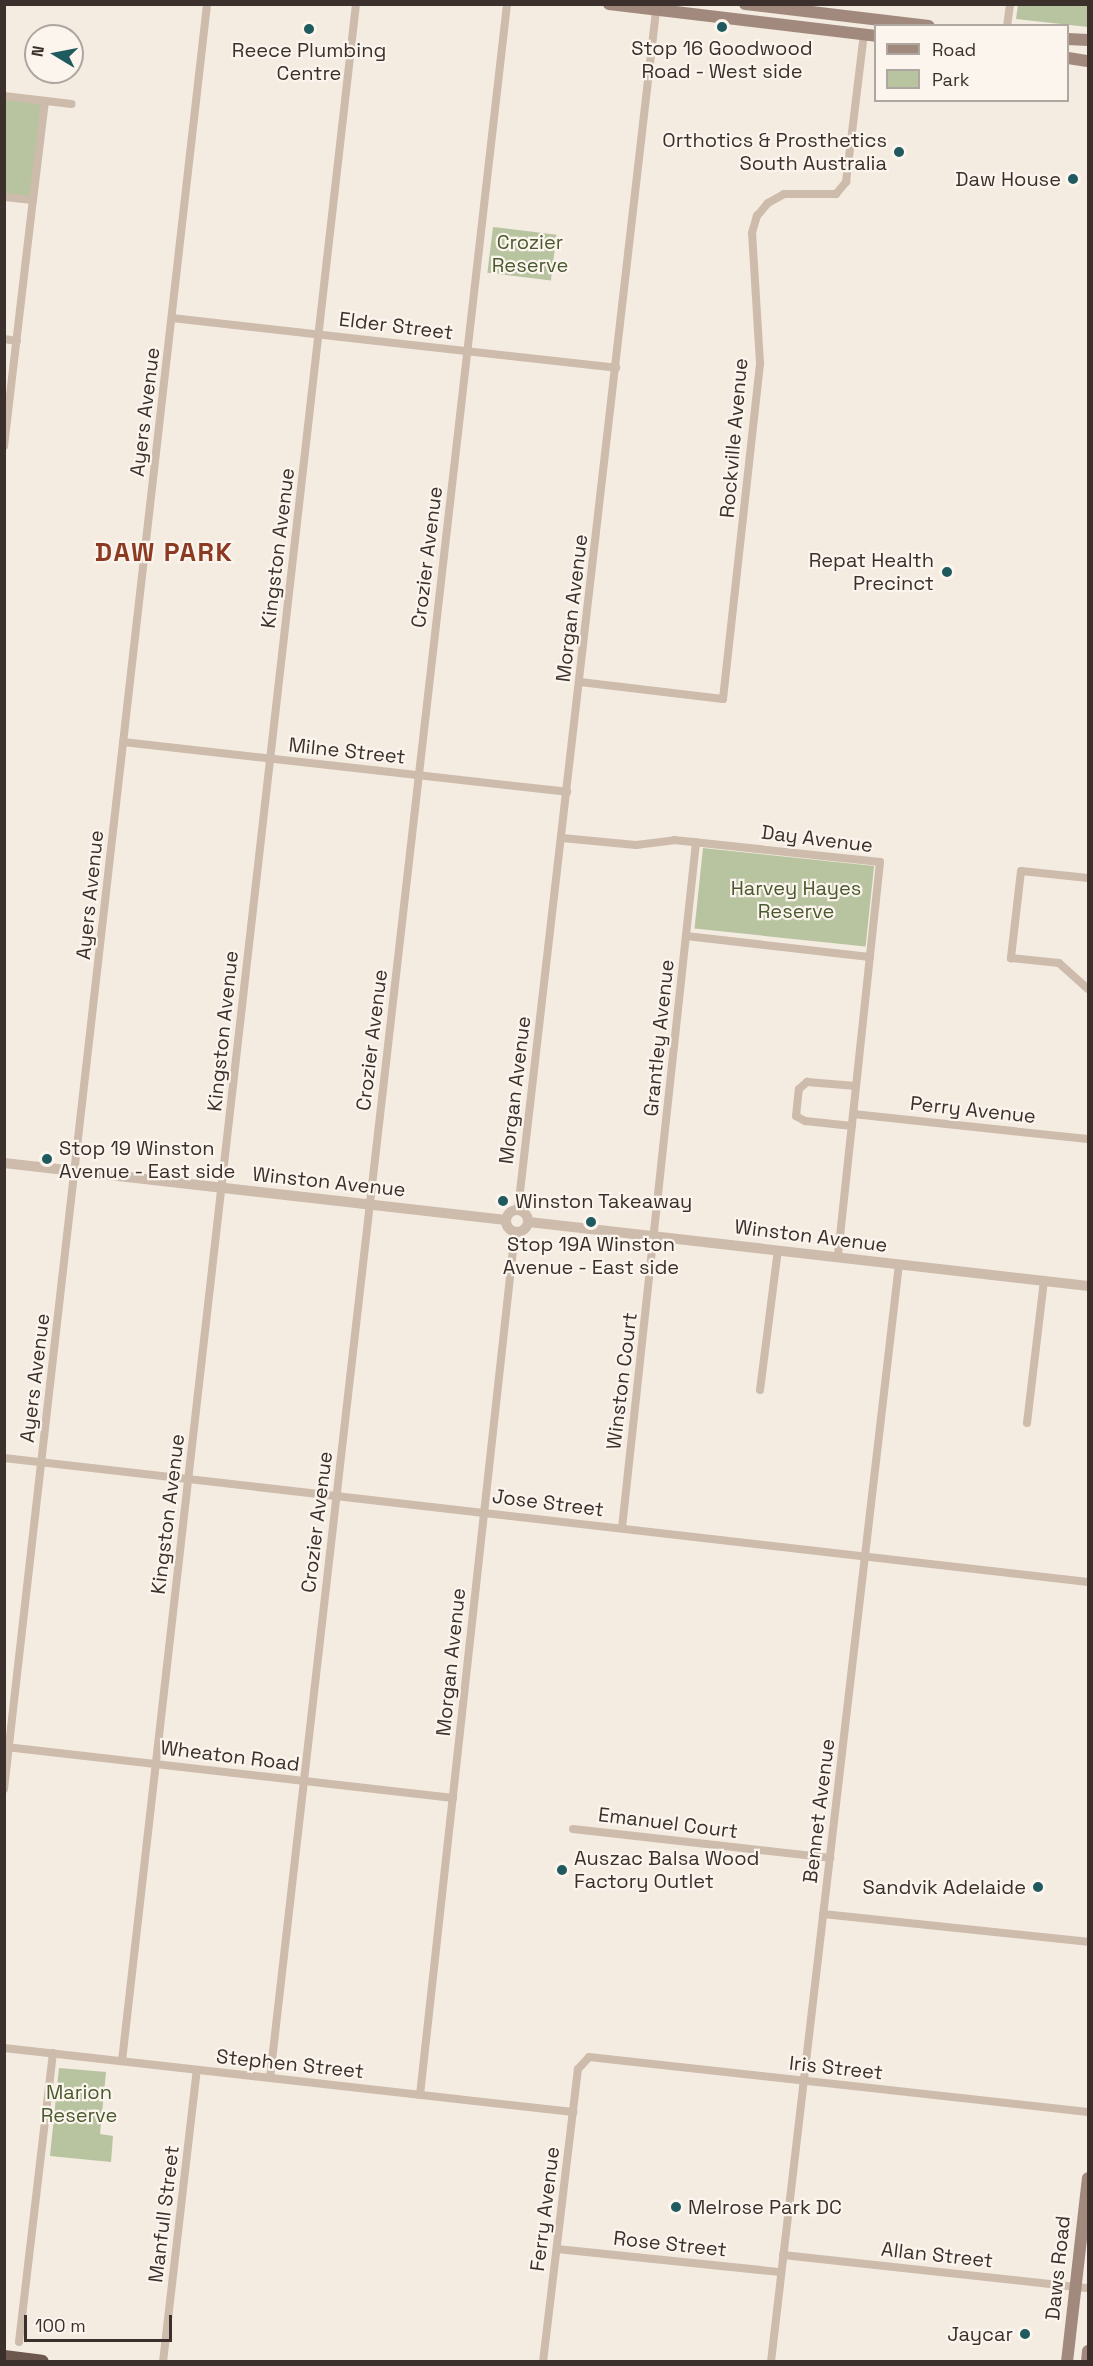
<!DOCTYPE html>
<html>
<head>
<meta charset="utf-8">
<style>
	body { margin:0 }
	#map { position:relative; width:1093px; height:2366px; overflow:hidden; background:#f4ebe1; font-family:"Space Grotesk",sans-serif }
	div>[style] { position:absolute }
	.green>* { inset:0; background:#b8c4a0; transform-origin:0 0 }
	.minor>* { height:8px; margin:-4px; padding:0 4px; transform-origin:4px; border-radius:4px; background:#cdbbac }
	.tertiary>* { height:10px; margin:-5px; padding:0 5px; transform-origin:5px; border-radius:5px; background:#cdbbac }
	.tertiary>.ring { margin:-5px; padding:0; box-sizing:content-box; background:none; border:10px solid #cdbbac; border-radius:50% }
	.secondary>* { height:12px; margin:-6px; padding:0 6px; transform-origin:6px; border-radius:6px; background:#a18a7d }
	.trunk>* { height:14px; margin:-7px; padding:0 7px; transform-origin:7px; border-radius:7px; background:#6c584f }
	.dots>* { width:16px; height:16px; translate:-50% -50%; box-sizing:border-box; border:3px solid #fbf5ee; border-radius:50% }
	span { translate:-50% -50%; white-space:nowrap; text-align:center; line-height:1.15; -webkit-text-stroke:4.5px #fbf5ee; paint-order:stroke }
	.poi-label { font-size:20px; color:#3b302b }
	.right { translate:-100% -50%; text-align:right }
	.left { translate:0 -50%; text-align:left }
	.park-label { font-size:20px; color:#4a5a2e }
	.street-label { font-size:20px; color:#3b302b }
	.district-label { font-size:26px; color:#8c3b22; font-weight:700; letter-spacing:1.5px }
	.frame { position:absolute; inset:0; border:6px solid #3b302b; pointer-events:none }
	.legend { position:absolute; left:874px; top:24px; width:195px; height:78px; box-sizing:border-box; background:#fbf5ee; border:2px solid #aea6a0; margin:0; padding:8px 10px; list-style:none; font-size:18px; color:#3b302b }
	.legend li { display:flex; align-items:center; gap:12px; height:30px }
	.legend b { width:30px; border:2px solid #aea6a0 }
	.north { position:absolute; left:24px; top:24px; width:60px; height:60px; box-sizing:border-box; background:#fbf5ee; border:2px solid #aea6a0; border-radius:50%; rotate:280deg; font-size:16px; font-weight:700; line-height:24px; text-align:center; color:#3b302b }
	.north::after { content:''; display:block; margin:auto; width:21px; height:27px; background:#1f5a5e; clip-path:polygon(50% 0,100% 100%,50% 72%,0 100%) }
	.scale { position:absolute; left:24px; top:2315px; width:148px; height:27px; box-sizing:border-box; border:3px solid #3b302b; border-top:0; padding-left:8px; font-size:18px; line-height:21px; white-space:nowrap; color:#3b302b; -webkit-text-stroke:4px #fbf5ee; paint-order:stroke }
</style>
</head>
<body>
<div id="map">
	<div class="green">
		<div style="clip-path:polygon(1018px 5px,1088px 5px,1088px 27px,1016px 19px)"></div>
		<div style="clip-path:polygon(5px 96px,45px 101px,33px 200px,5px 197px)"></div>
		<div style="left:493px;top:227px;width:64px;height:46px;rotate:7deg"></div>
		<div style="left:703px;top:848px;width:172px;height:81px;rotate:6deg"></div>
		<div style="clip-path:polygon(59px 2068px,106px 2072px,100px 2134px,113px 2136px,111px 2162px,50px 2156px)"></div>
	</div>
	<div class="minor">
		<div style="left:1007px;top:26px;width:22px;rotate:-82deg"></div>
		<div style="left:4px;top:96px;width:68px;rotate:6.7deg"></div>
		<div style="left:4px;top:197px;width:29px;rotate:6deg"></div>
		<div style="left:33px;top:200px;width:100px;rotate:-83.1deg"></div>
		<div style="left:172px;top:318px;width:447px;rotate:6.4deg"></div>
		<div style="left:4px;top:339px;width:13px;rotate:9deg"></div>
		<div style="left:4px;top:446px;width:248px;rotate:-83.3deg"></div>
		<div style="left:580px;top:682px;width:144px;rotate:6.8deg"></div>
		<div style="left:723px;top:699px;width:338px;rotate:-83.7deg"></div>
		<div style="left:760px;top:363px;width:130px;rotate:-93.5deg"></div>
		<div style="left:752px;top:233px;width:18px;rotate:-74deg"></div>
		<div style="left:757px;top:216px;width:17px;rotate:-50deg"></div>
		<div style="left:768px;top:203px;width:18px;rotate:-29deg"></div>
		<div style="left:784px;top:194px;width:52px"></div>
		<div style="left:836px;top:194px;width:16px;rotate:-50deg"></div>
		<div style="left:846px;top:182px;width:149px;rotate:-83.1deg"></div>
		<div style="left:123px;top:742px;width:447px;rotate:6.4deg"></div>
		<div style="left:562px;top:838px;width:74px;rotate:5.4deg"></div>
		<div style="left:636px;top:845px;width:38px;rotate:-7deg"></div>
		<div style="left:674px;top:840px;width:207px;rotate:6.1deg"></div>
		<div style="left:880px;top:862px;width:397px;rotate:96.1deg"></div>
		<div style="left:1088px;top:878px;width:67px;rotate:-174deg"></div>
		<div style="left:1021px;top:871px;width:88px;rotate:96.6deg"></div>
		<div style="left:1011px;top:958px;width:48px;rotate:5.9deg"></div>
		<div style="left:1059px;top:963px;width:39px;rotate:42deg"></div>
		<div style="left:686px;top:936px;width:185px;rotate:6.5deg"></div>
		<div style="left:853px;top:1114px;width:236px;rotate:6.1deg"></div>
		<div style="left:852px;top:1126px;width:47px;rotate:-173.9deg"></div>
		<div style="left:805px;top:1121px;width:10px;rotate:-151deg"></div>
		<div style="left:796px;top:1116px;width:27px;rotate:-84deg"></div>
		<div style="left:799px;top:1089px;width:11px;rotate:-41deg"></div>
		<div style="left:807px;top:1082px;width:49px;rotate:4.7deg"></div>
		<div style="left:518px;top:1209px;width:1207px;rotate:-83.43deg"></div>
		<div style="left:760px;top:1390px;width:141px;rotate:-82.7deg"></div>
		<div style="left:1027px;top:1423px;width:143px;rotate:-83.2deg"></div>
		<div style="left:4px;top:1458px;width:1091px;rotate:6.53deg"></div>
		<div style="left:622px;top:1528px;width:690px;rotate:-83.84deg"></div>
		<div style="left:6px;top:1747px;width:450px;rotate:6.5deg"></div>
		<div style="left:4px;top:1789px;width:1797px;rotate:-83.51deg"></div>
		<div style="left:573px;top:1829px;width:259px;rotate:6.4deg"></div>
		<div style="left:823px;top:1914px;width:266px;rotate:6deg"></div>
		<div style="left:4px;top:2048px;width:573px;rotate:6.42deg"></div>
		<div style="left:122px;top:2061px;width:2070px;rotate:-83.51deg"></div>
		<div style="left:270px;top:2078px;width:2087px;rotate:-83.48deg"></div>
		<div style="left:420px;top:2095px;width:868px;rotate:-83.72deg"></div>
		<div style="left:557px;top:2249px;width:225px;rotate:5.9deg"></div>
		<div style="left:783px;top:2255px;width:307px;rotate:6.2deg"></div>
		<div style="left:19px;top:2342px;width:291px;rotate:-83.3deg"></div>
		<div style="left:163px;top:2362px;width:294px;rotate:-83.4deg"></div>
		<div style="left:543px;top:2362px;width:295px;rotate:-83.2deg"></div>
		<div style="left:578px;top:2069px;width:16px;rotate:-47deg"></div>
		<div style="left:589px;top:2057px;width:502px;rotate:6.29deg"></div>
		<div style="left:771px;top:2362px;width:1105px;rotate:-83.35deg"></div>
	</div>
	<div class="tertiary">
		<div style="left:4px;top:1163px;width:505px;rotate:6.48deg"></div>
		<div class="ring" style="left:506px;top:1210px;width:12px;height:12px"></div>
		<div style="left:529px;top:1222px;width:563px;rotate:6.53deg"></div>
	</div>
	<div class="secondary">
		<div style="left:609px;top:4px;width:269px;rotate:6.8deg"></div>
		<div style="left:745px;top:4px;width:185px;rotate:6.8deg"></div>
		<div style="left:1068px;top:39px;width:20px;rotate:3deg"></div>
		<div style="left:1068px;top:58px;width:20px;rotate:9deg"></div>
		<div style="left:1067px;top:2362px;width:185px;rotate:-83.5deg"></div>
		<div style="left:1087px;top:2362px;width:11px;rotate:-85deg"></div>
	</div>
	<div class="trunk">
		<div style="left:4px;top:2357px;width:38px;rotate:7deg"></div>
	</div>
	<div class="dots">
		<div style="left:722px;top:27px;background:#1f5a5e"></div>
		<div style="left:309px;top:29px;background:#1f5a5e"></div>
		<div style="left:899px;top:152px;background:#1f5a5e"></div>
		<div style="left:1073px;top:179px;background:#1f5a5e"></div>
		<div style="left:947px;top:572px;background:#1f5a5e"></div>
		<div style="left:47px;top:1159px;background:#1f5a5e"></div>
		<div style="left:503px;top:1201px;background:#1f5a5e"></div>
		<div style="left:591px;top:1222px;background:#1f5a5e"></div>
		<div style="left:562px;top:1870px;background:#1f5a5e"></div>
		<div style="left:1038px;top:1887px;background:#1f5a5e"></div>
		<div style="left:676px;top:2207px;background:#1f5a5e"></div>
		<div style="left:1025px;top:2334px;background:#1f5a5e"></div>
	</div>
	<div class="poi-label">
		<span style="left:722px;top:60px">Stop 16 Goodwood<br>Road - West side</span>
		<span style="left:309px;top:62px">Reece Plumbing<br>Centre</span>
		<span class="right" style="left:887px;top:152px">Orthotics &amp; Prosthetics<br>South Australia</span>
		<span class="right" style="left:1061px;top:179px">Daw House</span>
		<span class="right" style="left:934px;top:572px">Repat Health<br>Precinct</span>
		<span class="left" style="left:59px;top:1160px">Stop 19 Winston<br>Avenue - East side</span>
		<span class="left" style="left:515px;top:1201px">Winston Takeaway</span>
		<span style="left:591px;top:1256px">Stop 19A Winston<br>Avenue - East side</span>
		<span class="left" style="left:574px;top:1870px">Auszac Balsa Wood<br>Factory Outlet</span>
		<span class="right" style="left:1026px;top:1887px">Sandvik Adelaide</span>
		<span class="left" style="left:688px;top:2207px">Melrose Park DC</span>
		<span class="right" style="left:1013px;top:2334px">Jaycar</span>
	</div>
	<div class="park-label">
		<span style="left:530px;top:254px">Crozier<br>Reserve</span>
		<span style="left:796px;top:900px">Harvey Hayes<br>Reserve</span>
		<span style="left:79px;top:2104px">Marion<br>Reserve</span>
	</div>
	<div class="street-label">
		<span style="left:396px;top:326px;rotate:7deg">Elder Street</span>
		<span style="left:145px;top:412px;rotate:-83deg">Ayers Avenue</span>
		<span style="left:734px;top:438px;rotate:-85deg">Rockville Avenue</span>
		<span style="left:278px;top:548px;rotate:-83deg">Kingston Avenue</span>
		<span style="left:427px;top:557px;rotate:-83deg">Crozier Avenue</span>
		<span style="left:572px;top:608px;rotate:-83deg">Morgan Avenue</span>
		<span style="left:347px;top:751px;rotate:6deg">Milne Street</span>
		<span style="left:817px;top:839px;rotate:7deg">Day Avenue</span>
		<span style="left:90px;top:895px;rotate:-84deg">Ayers Avenue</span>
		<span style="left:223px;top:1031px;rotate:-84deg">Kingston Avenue</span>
		<span style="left:659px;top:1038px;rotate:-84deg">Grantley Avenue</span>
		<span style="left:372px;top:1040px;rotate:-83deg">Crozier Avenue</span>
		<span style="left:515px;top:1090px;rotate:-83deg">Morgan Avenue</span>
		<span style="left:973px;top:1110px;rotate:6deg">Perry Avenue</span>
		<span style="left:329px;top:1182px;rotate:6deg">Winston Avenue</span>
		<span style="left:811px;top:1236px;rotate:7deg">Winston Avenue</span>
		<span style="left:35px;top:1378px;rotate:-83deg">Ayers Avenue</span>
		<span style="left:622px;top:1381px;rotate:-83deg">Winston Court</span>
		<span style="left:548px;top:1503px;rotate:7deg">Jose Street</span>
		<span style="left:168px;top:1514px;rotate:-83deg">Kingston Avenue</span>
		<span style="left:317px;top:1522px;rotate:-83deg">Crozier Avenue</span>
		<span style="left:451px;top:1662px;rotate:-84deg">Morgan Avenue</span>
		<span style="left:230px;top:1756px;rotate:7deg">Wheaton Road</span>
		<span style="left:819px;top:1811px;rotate:-83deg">Bennet Avenue</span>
		<span style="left:668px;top:1823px;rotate:7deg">Emanuel Court</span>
		<span style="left:290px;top:2064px;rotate:6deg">Stephen Street</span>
		<span style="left:836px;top:2068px;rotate:6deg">Iris Street</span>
		<span style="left:545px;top:2209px;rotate:-83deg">Ferry Avenue</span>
		<span style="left:164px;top:2214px;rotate:-83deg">Manfull Street</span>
		<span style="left:670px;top:2244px;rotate:6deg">Rose Street</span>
		<span style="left:937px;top:2255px;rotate:6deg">Allan Street</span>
		<span style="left:1058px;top:2268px;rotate:-84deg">Daws Road</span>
	</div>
	<div class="district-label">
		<span style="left:164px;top:553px">DAW PARK</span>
	</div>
	<div class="frame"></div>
	<ul class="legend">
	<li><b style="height:8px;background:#a18a7d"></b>Road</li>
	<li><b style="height:16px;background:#b8c4a0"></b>Park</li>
	</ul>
	<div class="north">N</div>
	<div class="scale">100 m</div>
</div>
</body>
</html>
